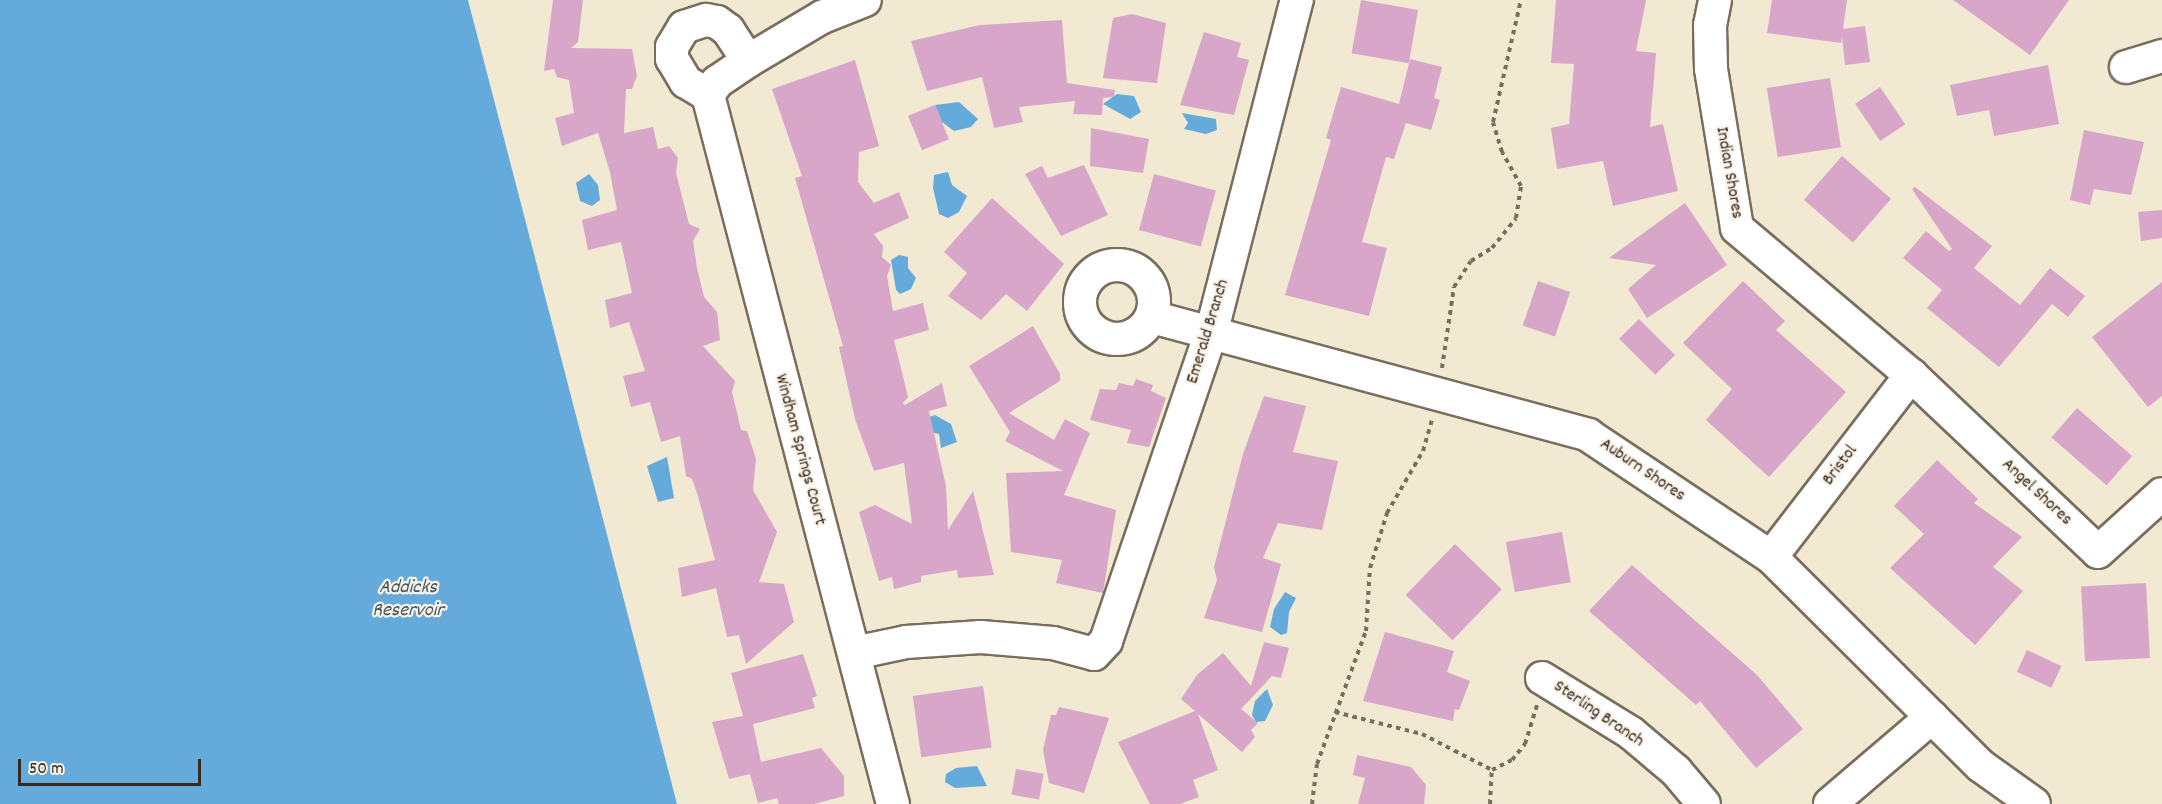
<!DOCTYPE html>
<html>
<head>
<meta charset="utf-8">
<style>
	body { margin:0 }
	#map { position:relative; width:2162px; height:804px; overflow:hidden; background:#f2e9d3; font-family:Dekko,sans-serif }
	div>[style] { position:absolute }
	.water>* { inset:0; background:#64abdb }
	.building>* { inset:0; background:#d7a6c8; transform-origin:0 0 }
	.path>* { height:4px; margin-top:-2px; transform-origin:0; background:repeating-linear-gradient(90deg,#7b6d5d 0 4.5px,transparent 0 9px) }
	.roads { filter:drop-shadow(2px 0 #7b6d5d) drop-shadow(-2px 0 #7b6d5d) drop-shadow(0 2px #7b6d5d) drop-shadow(0 -2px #7b6d5d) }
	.minor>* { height:32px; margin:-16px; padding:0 16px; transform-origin:16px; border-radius:16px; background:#fff }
	.minor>.ring { margin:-16px; padding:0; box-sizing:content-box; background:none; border:32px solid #fff; border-radius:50% }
	span { translate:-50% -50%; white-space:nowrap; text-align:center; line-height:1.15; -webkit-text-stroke:4.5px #f7f3e8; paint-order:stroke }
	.street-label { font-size:18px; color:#3b2a1e }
	.water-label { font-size:20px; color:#495760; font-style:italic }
	.scale { position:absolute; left:18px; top:759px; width:183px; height:27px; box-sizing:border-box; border:3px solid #3b2a1e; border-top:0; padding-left:8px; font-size:18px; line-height:21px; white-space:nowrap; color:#3b2a1e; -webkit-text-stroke:4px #f7f3e8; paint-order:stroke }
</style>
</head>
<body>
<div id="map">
	<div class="water">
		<div style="clip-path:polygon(0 0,468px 0,677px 804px,0 804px)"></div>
		<div style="clip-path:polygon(1117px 94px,1134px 96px,1141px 112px,1130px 119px,1103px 104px)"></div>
		<div style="clip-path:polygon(959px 102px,978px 119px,971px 127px,954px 131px,942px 122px,935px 105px)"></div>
		<div style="clip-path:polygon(1182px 113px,1216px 119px,1217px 130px,1206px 134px,1184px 129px,1188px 123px)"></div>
		<div style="clip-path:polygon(948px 172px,952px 185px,967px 196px,959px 212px,948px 218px,939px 214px,933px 188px,934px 175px)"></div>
		<div style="clip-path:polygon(589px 174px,598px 185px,600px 200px,592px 206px,580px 201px,576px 183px)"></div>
		<div style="clip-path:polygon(899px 255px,908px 257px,908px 268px,916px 278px,911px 289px,900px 294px,896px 290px,891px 260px)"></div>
		<div style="clip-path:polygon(935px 415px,951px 424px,957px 442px,941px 448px,939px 434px,929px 432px,926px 418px)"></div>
		<div style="clip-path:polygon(667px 457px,674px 498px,658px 502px,647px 466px)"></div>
		<div style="clip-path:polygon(1285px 592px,1296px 598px,1289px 612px,1287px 633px,1281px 635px,1270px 627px,1274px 609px)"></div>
		<div style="clip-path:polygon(1267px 689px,1273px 705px,1265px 721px,1256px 722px,1252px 715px,1255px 701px)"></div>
		<div style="clip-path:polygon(977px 766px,987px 786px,955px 788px,945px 782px,946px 774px,956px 768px)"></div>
	</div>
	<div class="building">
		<div style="clip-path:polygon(553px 0,583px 0,578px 42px,571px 48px,632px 49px,637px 76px,632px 89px,626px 89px,624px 133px,653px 127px,658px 149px,669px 146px,678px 158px,676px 173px,689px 224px,700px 229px,693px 241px,697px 268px,704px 297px,717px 312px,720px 340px,703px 346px,735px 381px,732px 392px,741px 430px,747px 431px,756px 459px,753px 490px,777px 532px,759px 582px,784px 584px,794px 622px,746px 664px,739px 635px,727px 637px,716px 588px,682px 597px,678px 568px,715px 560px,698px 496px,692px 479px,686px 476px,680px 436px,661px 442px,650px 402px,631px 407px,623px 376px,645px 371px,629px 322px,610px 328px,605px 300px,632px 293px,621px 242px,588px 250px,582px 220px,617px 210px,610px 172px,598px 133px,562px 146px,555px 118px,574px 113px,569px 80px,557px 77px,554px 69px,544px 71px)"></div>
		<div style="left:1361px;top:0;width:58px;height:54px;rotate:10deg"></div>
		<div style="clip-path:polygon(1556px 0,1646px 0,1636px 51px,1656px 53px,1650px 127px,1663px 124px,1678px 191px,1613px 206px,1603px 161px,1557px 169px,1551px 128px,1569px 124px,1574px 64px,1551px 63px)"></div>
		<div style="clip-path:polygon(1772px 0,1847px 0,1843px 29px,1865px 26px,1870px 62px,1845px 65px,1842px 35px,1841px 43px,1767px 33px)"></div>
		<div style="clip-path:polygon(1953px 0,2069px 0,2030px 55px)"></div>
		<div style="clip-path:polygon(1132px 14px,1166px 23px,1157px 83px,1103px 78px,1113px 18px)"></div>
		<div style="clip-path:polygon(1062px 20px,1067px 83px,1115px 90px,1114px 97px,1103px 98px,1102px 115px,1073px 114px,1075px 101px,1019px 107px,1023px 122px,994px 128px,982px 77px,927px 91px,911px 41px,980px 25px)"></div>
		<div style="clip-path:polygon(1204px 32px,1241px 43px,1237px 57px,1249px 60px,1234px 115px,1180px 105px)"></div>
		<div style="clip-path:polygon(1410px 59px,1442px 67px,1434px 98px,1440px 100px,1431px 130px,1406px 123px,1394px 159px,1386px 157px,1362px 242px,1387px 248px,1369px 316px,1285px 295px,1331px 140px,1326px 138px,1341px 87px,1399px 104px)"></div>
		<div style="clip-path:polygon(855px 60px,879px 146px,859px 152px,858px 182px,874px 203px,899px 192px,909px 218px,874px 234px,883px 246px,882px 257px,891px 265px,887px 276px,893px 311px,923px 303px,929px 330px,894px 340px,908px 397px,903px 403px,905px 405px,942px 383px,947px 406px,929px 411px,946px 486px,948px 530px,973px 491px,994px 575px,958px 578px,957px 570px,921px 576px,921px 582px,894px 589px,892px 577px,879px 581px,859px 512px,875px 505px,912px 524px,904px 463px,874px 471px,855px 419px,839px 347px,843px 346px,795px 178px,802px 176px,772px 89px)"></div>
		<div style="clip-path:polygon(2048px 65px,2059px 124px,1994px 136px,1989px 110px,1957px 116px,1950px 85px)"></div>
		<div style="left:1830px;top:78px;width:70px;height:64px;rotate:81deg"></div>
		<div style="left:1880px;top:87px;width:45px;height:30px;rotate:56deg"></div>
		<div style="left:935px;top:105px;width:37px;height:29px;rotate:68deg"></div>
		<div style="clip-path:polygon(1091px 128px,1149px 139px,1143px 173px,1090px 166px)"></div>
		<div style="clip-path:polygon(2084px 130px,2144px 142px,2131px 195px,2094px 189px,2090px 205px,2070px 200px)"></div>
		<div style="left:1842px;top:156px;width:65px;height:58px;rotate:41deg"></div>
		<div style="clip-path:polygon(1084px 165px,1108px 215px,1061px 236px,1025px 174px,1042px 166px,1048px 178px)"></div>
		<div style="left:1154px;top:174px;width:64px;height:58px;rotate:15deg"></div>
		<div style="clip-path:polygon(1915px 187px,1992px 246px,1974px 268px,2020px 305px,2050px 268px,2085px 296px,2068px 317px,2052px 304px,1999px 367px,1927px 308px,1942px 290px,1903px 258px,1926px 231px,1949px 251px,1952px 249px,1912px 189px)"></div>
		<div style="clip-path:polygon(992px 198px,1064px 264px,1027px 311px,1006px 294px,981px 320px,948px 296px,967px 273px,944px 252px)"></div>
		<div style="clip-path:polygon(1685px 203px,1727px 265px,1647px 318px,1628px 289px,1656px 265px,1609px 258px)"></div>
		<div style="clip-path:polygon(2162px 210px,2162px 238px,2141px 241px,2138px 212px)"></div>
		<div style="left:1538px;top:281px;width:34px;height:47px;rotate:19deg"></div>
		<div style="clip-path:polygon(1743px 281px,1785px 321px,1776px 330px,1846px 392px,1769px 477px,1706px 420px,1732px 389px,1683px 343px)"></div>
		<div style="clip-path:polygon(2162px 282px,2162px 396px,2148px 407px,2092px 337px)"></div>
		<div style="left:1639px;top:319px;width:51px;height:28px;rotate:45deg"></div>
		<div style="clip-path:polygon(1033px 326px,1060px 374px,1060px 381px,1009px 413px,1054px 440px,1065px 419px,1090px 433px,1064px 495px,1116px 510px,1103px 593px,1056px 583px,1062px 560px,1011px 552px,1006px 473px,1063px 471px,1005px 441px,1010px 432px,969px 366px)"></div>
		<div style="clip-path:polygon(1136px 379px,1153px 385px,1151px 391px,1166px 398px,1149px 447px,1127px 443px,1131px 430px,1090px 420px,1100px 389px,1116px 390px,1119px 383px,1133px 386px)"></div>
		<div style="clip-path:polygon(1264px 396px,1306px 406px,1293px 452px,1338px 461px,1322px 530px,1278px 523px,1263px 558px,1281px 564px,1262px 632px,1204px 618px,1217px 580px,1214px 567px,1243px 454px)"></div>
		<div style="left:2077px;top:408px;width:73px;height:39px;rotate:41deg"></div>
		<div style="clip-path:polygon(1937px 460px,1978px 499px,1974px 503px,2022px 537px,1993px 567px,2023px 591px,1975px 645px,1890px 568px,1924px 534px,1894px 506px)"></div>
		<div style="left:1562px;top:532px;width:51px;height:57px;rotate:80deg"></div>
		<div style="left:1455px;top:544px;width:65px;height:71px;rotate:44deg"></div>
		<div style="clip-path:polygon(1632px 565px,1757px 675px,1803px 729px,1756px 768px,1700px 701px,1696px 705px,1589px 611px)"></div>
		<div style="left:2146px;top:583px;width:75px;height:65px;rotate:87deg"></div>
		<div style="clip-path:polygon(1385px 632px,1454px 651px,1447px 672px,1470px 681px,1459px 710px,1455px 709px,1453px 721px,1363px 701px)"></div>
		<div style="clip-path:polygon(1264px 642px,1289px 648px,1281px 678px,1272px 676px,1241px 709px,1258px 723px,1251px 730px,1255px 737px,1242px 752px,1198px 714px,1218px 770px,1193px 780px,1199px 797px,1180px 804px,1150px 804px,1118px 742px,1195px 711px,1181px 699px,1197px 675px,1223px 653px,1251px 686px)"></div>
		<div style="left:2027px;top:650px;width:38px;height:24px;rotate:25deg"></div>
		<div style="clip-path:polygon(803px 654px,817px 696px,812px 698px,815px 708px,753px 724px,761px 762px,821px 748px,844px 776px,844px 796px,814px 804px,779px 804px,777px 798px,758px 803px,750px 774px,729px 779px,712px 722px,743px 716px,731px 673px)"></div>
		<div style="left:983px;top:686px;width:62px;height:71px;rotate:82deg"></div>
		<div style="clip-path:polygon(1059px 707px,1109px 718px,1084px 793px,1049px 783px,1043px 750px,1051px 715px,1056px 715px)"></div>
		<div style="clip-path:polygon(1357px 755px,1411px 767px,1426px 785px,1424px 804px,1358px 804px,1365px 778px,1353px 775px)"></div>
		<div style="left:1016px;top:769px;width:28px;height:26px;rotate:10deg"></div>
	</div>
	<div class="path">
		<div style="left:1442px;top:368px;width:82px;rotate:-81.6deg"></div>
		<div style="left:1454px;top:287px;width:31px;rotate:-57deg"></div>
		<div style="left:1471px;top:261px;width:25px;rotate:-32deg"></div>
		<div style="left:1492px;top:248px;width:38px;rotate:-51deg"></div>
		<div style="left:1516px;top:218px;width:32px;rotate:-81deg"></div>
		<div style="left:1521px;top:186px;width:39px;rotate:-119deg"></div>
		<div style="left:1502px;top:152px;width:31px;rotate:-107deg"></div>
		<div style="left:1493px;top:122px;width:125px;rotate:-77.1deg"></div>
		<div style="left:1335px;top:712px;width:90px;rotate:14.2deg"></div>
		<div style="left:1422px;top:734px;width:79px;rotate:27.2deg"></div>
		<div style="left:1492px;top:770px;width:22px;rotate:-27deg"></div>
		<div style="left:1512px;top:760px;width:21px;rotate:-51deg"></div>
		<div style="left:1525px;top:744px;width:41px;rotate:-72.9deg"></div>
		<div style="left:1312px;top:804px;width:40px;rotate:-82.9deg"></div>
		<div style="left:1317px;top:764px;width:142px;rotate:-69.8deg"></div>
		<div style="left:1366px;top:631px;width:63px;rotate:-86.4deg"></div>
		<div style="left:1370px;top:568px;width:58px;rotate:-72.8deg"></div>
		<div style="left:1387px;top:513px;width:72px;rotate:-59.9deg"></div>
		<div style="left:1423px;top:451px;width:33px;rotate:-74deg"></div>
		<div style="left:1490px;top:804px;width:34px;rotate:-87deg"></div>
	</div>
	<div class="roads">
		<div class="minor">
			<div style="left:1715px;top:0;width:25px;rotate:101deg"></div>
			<div style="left:1710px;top:25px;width:44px;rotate:88.7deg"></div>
			<div style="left:1711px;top:69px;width:161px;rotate:80.7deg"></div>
			<div style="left:1737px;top:228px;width:228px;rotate:40.2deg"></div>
			<div style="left:1911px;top:375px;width:257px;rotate:43.4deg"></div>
			<div style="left:2098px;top:552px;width:86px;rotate:-42.2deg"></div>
			<div style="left:2126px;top:67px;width:38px;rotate:-17deg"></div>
			<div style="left:708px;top:95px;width:733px;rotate:75.38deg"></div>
			<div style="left:708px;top:95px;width:16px;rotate:-55deg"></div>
			<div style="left:717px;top:82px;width:37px;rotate:-34deg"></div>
			<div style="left:748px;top:61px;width:86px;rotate:-30.7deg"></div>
			<div style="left:822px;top:17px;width:46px;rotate:-21.6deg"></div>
			<div style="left:708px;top:95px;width:26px;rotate:-149deg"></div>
			<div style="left:686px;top:82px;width:27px;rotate:-121deg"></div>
			<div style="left:672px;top:59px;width:12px;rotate:-90deg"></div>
			<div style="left:672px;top:47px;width:23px;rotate:-59deg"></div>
			<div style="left:684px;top:27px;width:23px;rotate:-18deg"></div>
			<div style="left:706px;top:20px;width:11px;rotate:10deg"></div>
			<div style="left:717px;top:22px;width:14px;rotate:36deg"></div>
			<div style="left:728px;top:30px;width:37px;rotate:57deg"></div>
			<div class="ring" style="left:1080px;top:265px;width:42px;height:42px"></div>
			<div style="left:1152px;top:317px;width:452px;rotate:15.1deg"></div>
			<div style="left:1588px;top:435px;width:220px;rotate:33.7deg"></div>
			<div style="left:1771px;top:557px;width:296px;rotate:44.9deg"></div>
			<div style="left:1981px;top:766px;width:65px;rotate:35.6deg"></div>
			<div style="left:1771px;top:557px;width:230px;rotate:-52.4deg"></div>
			<div style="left:854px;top:653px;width:53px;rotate:-11.9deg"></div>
			<div style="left:906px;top:642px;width:75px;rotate:-3.8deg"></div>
			<div style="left:981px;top:637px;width:72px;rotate:4.8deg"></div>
			<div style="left:1053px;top:643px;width:42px;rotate:15deg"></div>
			<div style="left:1094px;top:654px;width:18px;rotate:-47deg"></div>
			<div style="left:1106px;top:641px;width:329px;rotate:-71.2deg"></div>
			<div style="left:1212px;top:330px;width:341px;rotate:-75.6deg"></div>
			<div style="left:1542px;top:678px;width:105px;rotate:31.7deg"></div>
			<div style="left:1631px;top:733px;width:59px;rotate:40.2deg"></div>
			<div style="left:1676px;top:771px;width:43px;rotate:49.7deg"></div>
			<div style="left:1830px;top:804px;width:134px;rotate:-40.5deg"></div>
		</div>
	</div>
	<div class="street-label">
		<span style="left:1728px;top:173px;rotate:80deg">Indian Shores</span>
		<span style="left:1209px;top:332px;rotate:-73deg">Emerald Branch</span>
		<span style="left:799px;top:450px;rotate:75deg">Windham Springs Court</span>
		<span style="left:1841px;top:466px;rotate:-53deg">Bristol</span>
		<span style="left:1642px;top:471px;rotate:34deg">Auburn Shores</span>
		<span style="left:2036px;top:493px;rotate:43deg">Angel Shores</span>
		<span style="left:1598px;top:715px;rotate:34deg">Sterling Branch</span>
	</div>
	<div class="water-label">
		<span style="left:408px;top:600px">Addicks<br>Reservoir</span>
	</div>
	<div class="scale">50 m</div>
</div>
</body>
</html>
